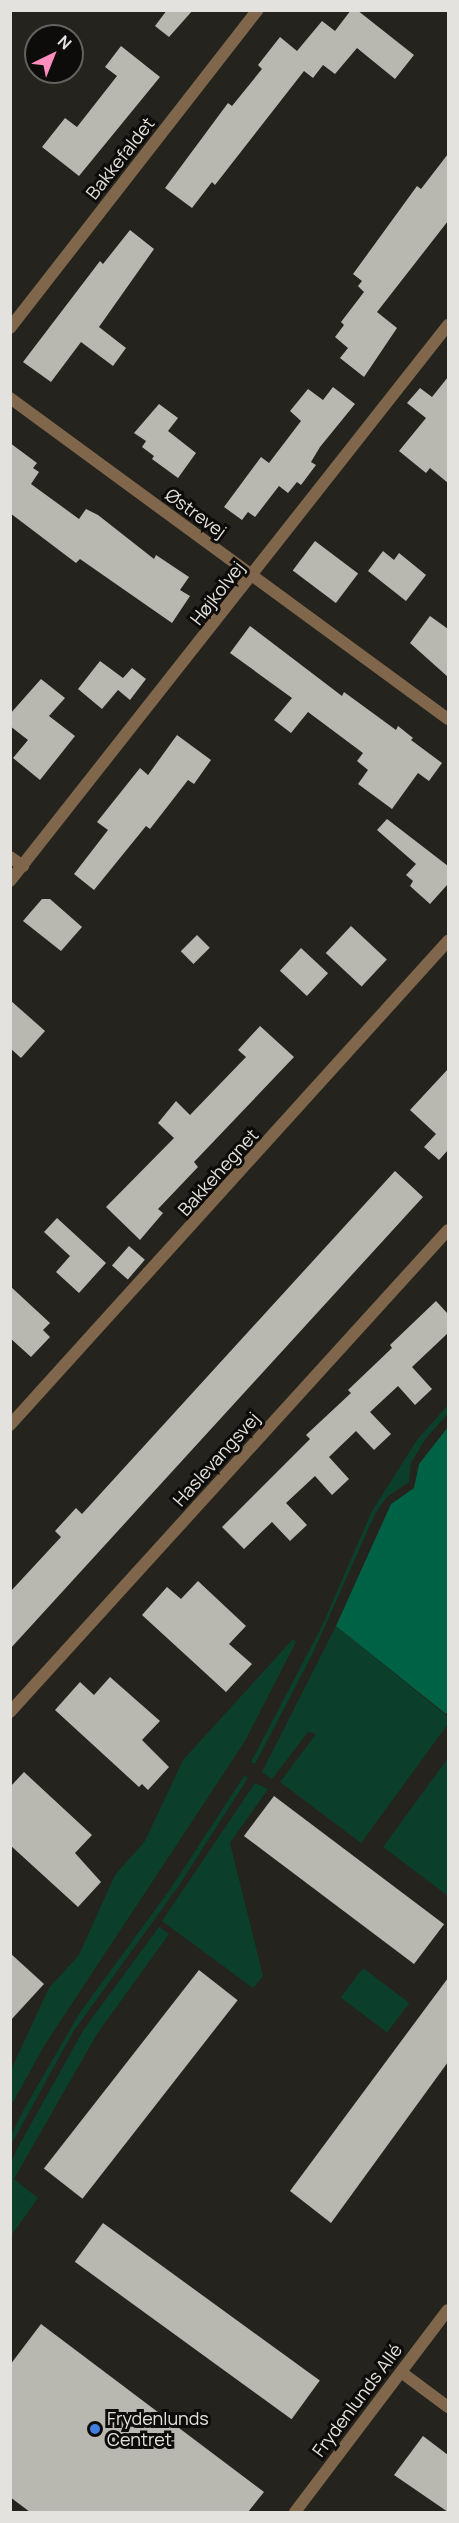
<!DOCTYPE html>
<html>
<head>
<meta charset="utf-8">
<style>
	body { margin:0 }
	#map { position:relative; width:459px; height:2523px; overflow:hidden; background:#24231d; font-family:Manrope,sans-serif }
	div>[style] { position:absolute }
	.green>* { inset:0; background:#0b3f2c; transform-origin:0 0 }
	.forest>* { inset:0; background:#006245 }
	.building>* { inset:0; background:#b9b8b0; transform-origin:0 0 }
	.minor>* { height:12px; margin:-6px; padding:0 6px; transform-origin:6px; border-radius:6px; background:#80674b }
	.dots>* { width:16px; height:16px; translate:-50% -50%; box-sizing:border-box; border:3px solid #0d0c0a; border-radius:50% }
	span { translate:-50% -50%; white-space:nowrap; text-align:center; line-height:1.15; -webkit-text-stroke:6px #0d0c0a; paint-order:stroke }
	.street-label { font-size:18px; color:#e3e2de }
	.poi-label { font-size:18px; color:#e3e2de }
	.left { translate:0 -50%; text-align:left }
	.frame { position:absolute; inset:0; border:12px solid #e3e2de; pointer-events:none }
	.north { position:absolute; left:24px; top:24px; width:60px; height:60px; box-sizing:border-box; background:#0d0c0a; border:2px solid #63625f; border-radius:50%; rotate:43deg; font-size:16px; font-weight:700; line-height:24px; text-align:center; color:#e3e2de }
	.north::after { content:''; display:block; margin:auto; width:21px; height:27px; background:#fd8ebe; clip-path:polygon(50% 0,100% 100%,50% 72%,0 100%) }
</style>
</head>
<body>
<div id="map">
	<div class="green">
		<div style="clip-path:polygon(448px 1405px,448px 1414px,426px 1438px,411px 1463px,409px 1482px,387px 1497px,375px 1514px,312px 1655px,255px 1764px,251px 1762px,322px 1626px,372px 1511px,417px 1440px)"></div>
		<div style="clip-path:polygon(336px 1626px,448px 1717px,448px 1724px,361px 1843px,280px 1782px,316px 1734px,308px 1732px,272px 1779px,262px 1772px)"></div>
		<div style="clip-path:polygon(293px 1639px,296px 1642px,245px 1741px,44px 2046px,11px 2106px,11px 2070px,49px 1988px,79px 1955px,115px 1875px,145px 1841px,183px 1760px)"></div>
		<div style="clip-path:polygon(448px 1758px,448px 1896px,383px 1847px)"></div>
		<div style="clip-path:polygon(244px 1776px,248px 1777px,246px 1781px,178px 1887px,73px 2032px,11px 2145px,11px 2135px,23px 2111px,79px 2014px,171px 1888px)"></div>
		<div style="clip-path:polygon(255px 1783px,268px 1789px,230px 1843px,263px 1976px,253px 1988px,162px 1921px)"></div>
		<div style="clip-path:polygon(159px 1927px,169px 1934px,97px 2034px,14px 2179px,38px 2198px,11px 2236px,11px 2163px,17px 2149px,84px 2029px)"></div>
		<div style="left:363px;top:1968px;width:58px;height:37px;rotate:37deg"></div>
	</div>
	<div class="forest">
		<div style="clip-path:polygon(448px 1427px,448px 1711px,446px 1714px,336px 1626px,391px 1504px,414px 1488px,419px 1464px)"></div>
	</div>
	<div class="building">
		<div style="clip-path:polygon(167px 10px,193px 10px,169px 37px,155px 26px)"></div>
		<div style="clip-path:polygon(351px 10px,357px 10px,414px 55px,395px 79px,357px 48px,335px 74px,323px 65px,313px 78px,304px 71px,215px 185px,212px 182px,192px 208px,165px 188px,228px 103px,232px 106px,262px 69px,258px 65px,280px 37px,297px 51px,322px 21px,335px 31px)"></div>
		<div style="clip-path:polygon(121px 46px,160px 77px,79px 176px,42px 147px,65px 118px,77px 127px,117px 76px,105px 67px)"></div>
		<div style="clip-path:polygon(448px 154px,448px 221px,377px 312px,397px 328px,364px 377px,340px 358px,348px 348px,335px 337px,344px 325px,341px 322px,364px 292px,358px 286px,362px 281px,353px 274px,417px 186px,421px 189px)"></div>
		<div style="clip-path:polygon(130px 230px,154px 249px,99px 327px,126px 348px,113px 366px,81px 342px,51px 382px,23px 362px,100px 261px,103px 264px)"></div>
		<div style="clip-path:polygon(448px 377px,448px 483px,430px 468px,426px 473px,399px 451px,426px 418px,407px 403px,420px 388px,432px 397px)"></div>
		<div style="clip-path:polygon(333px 387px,355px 404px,320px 447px,311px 462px,316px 465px,301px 485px,297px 482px,288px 493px,279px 486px,255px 517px,248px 512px,242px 520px,224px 507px,261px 457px,269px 463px,301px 421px,290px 411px,308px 389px,323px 400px)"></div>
		<div style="clip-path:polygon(159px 404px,178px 418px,168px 431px,196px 453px,178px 478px,152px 459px,154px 456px,142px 447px,146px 441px,134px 433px)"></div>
		<div style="clip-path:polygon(10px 443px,37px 463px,33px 468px,39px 472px,31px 484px,79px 519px,86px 509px,98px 515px,154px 559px,156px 555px,189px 577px,180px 590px,190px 596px,172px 623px,80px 559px,76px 563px,10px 513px)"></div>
		<div style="left:315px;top:541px;width:54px;height:37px;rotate:37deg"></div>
		<div style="clip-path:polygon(383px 551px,394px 560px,399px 553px,426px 575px,406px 601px,368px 571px)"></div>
		<div style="clip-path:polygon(430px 616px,448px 629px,448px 677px,410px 643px)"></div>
		<div style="clip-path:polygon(250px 626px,342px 696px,344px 692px,396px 730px,398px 726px,413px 738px,411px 740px,442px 763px,429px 781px,418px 773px,392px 809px,358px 784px,368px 770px,357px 761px,363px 753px,308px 712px,291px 733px,274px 720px,292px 698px,230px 653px)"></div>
		<div style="clip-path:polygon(100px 661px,123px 678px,132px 668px,146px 679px,130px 700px,118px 690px,102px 709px,78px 689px)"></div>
		<div style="clip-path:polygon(41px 679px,65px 698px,49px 716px,75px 736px,40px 780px,13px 758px,28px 740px,10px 726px,10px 714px)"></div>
		<div style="clip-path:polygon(177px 735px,211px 760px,194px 784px,188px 780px,150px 829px,146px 826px,94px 890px,74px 874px,108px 830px,97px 822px,140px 768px,148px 775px)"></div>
		<div style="clip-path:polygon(387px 819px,448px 866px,448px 884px,430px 904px,410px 886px,413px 881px,406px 875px,416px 864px,377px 830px)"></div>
		<div style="clip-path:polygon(42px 899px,50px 899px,82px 927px,61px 951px,23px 921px)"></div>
		<div style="left:351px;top:926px;width:49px;height:37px;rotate:43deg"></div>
		<div style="left:197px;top:935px;width:18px;height:23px;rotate:45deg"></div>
		<div style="left:301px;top:948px;width:37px;height:31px;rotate:43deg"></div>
		<div style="clip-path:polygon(10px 1000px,45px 1031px,21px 1058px,10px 1048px)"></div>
		<div style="clip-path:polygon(260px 1026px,294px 1057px,194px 1162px,198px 1167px,158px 1209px,163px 1213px,140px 1240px,106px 1207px,174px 1138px,158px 1123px,176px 1101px,190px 1115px,246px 1057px,238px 1050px)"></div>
		<div style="clip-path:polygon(448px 1069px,448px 1150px,439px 1160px,424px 1147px,436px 1134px,410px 1110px)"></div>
		<div style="clip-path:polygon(395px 1171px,423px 1197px,10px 1649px,10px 1592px,61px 1537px,55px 1531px,76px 1508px,82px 1514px)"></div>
		<div style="clip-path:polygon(57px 1218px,106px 1263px,79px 1293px,56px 1272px,70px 1256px,44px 1232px)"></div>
		<div style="left:129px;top:1246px;width:21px;height:26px;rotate:41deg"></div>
		<div style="clip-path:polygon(10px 1286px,50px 1323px,43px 1330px,50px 1337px,31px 1357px,10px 1338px)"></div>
		<div style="clip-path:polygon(436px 1301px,448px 1314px,448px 1333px,412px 1367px,432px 1389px,415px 1405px,398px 1386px,370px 1412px,391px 1434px,374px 1450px,356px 1431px,329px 1457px,349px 1479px,332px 1495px,315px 1476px,286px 1503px,307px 1525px,290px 1541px,272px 1522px,244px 1549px,222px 1527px,310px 1439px,306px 1435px,351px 1393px,348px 1390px,392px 1348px,390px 1345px)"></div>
		<div style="clip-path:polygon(198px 1581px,246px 1626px,229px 1644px,252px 1664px,226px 1692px,142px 1615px,167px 1587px,181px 1599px)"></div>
		<div style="clip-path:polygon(110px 1677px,160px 1721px,142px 1740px,169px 1767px,148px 1790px,142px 1784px,139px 1787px,55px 1710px,80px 1682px,94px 1695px)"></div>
		<div style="clip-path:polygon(24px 1772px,92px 1835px,75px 1853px,101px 1882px,78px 1907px,10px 1845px,10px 1787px)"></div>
		<div style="left:274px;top:1796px;width:213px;height:50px;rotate:37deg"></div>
		<div style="clip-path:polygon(10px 1953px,44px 1984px,10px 2021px)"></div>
		<div style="left:199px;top:1970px;width:49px;height:252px;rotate:38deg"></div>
		<div style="clip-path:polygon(448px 1978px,448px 2062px,331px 2223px,290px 2191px)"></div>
		<div style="left:103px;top:2223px;width:268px;height:48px;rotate:36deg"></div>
		<div style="clip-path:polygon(41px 2324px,264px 2492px,248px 2512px,30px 2512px,10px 2497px,10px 2365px)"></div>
		<div style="clip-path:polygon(423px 2436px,448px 2455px,448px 2512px,394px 2475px)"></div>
	</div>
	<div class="minor">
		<div style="left:10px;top:328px;width:403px;rotate:-52.1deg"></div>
		<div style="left:10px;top:398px;width:543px;rotate:36.24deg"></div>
		<div style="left:10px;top:857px;width:16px;rotate:35deg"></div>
		<div style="left:10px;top:881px;width:708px;rotate:-51.77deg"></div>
		<div style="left:10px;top:1425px;width:653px;rotate:-47.86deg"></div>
		<div style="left:10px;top:1712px;width:651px;rotate:-47.74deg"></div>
		<div style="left:401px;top:2372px;width:59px;rotate:36.7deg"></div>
		<div style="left:295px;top:2512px;width:253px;rotate:-52.9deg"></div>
	</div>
	<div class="dots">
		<div style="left:95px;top:2429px;background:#3f7fe0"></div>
	</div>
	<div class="street-label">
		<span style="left:120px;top:158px;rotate:-52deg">Bakkefaldet</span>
		<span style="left:196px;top:513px;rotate:36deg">Østrevej</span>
		<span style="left:217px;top:593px;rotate:-52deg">Højkolvej</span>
		<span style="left:218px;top:1172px;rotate:-48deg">Bakkehegnet</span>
		<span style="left:216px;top:1459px;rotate:-48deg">Haslevangsvej</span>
		<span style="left:357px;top:2400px;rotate:-53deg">Frydenlunds Allé</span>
	</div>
	<div class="poi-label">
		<span class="left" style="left:107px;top:2429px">Frydenlunds<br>Centret</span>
	</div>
	<div class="frame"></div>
	<div class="north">N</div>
</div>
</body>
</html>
